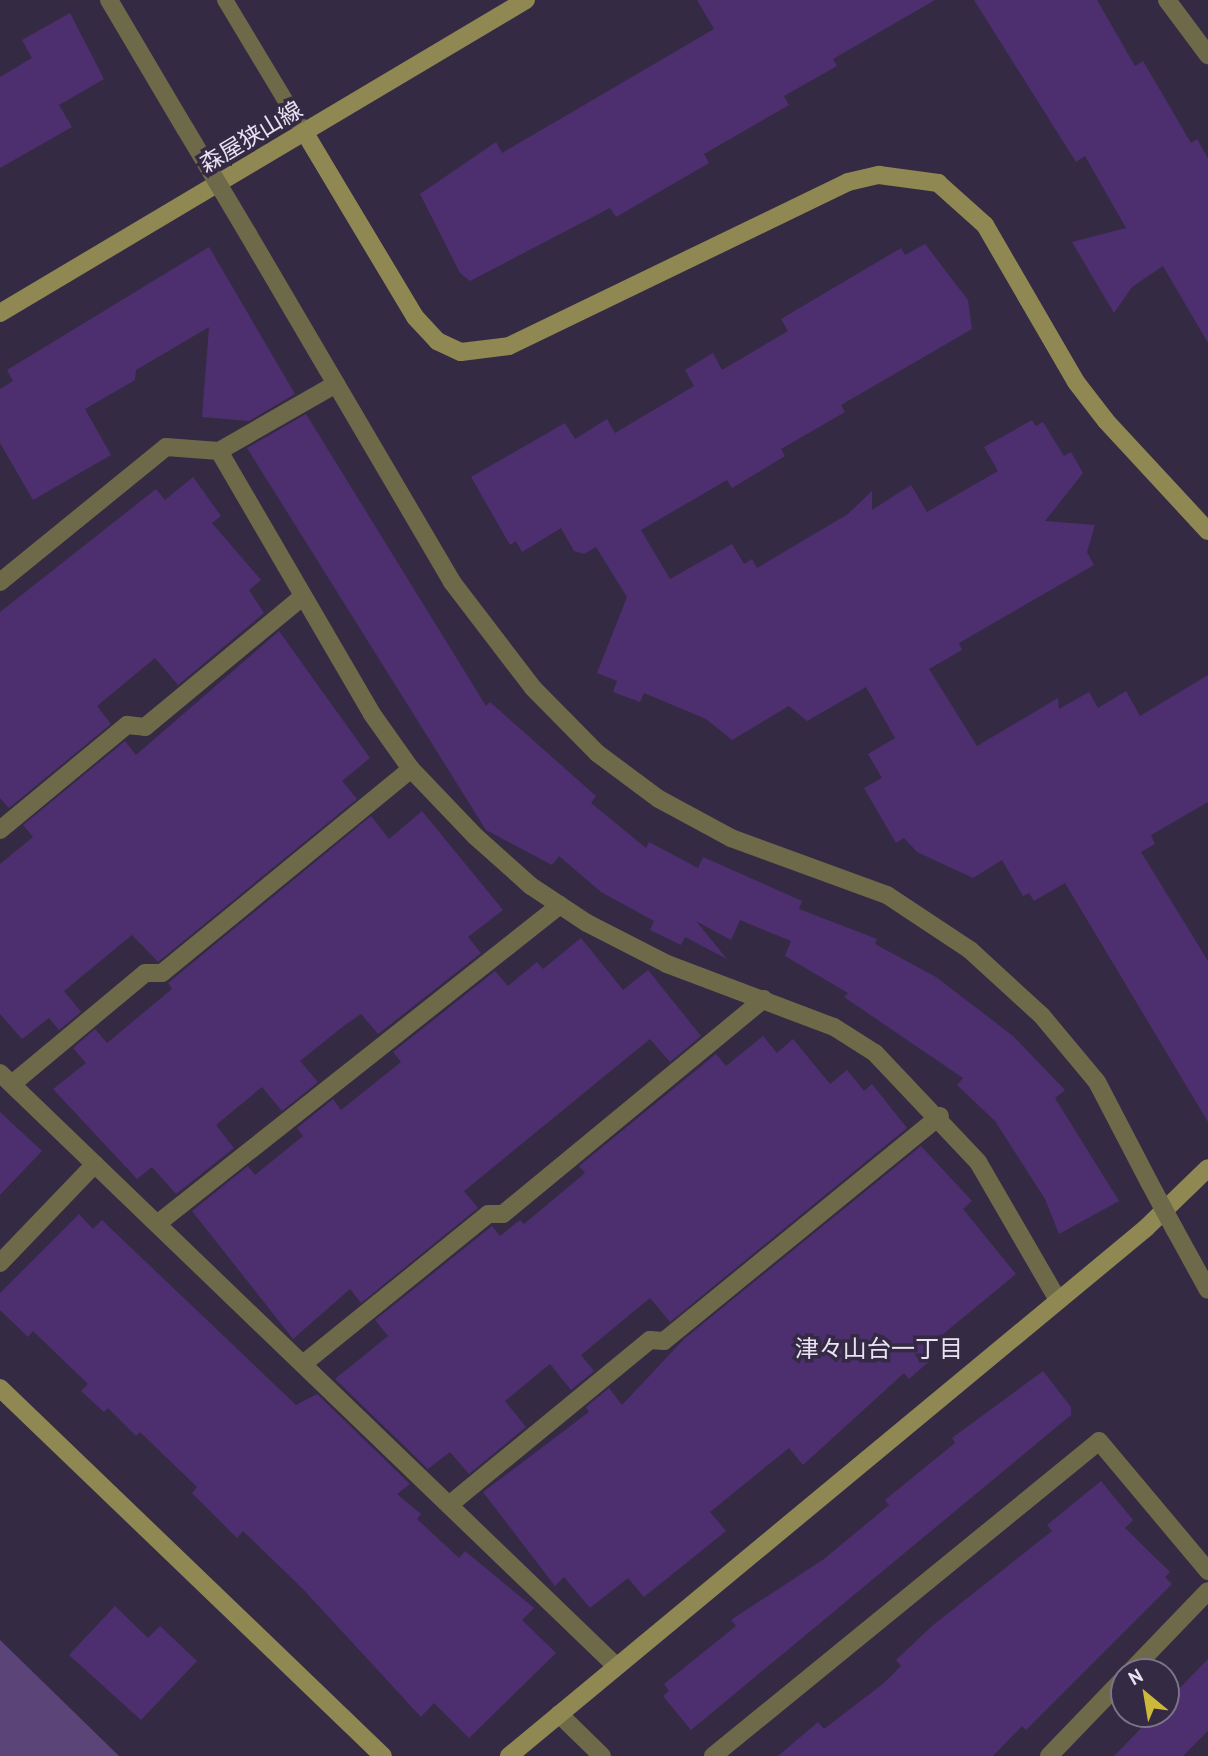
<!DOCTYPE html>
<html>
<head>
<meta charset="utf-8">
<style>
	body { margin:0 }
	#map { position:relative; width:1208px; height:1756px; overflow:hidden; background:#342a43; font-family:"PT Sans","Noto Sans JP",sans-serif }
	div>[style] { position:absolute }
	.green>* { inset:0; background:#5b4578 }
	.building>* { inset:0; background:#4d2f70 }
	.lane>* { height:16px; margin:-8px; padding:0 8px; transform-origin:8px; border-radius:8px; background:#6e6948 }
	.street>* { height:18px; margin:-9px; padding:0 9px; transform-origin:9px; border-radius:9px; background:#6e6948 }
	.secondary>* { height:18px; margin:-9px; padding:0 9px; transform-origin:9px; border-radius:9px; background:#908852 }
	.street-bridge>* { height:18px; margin:-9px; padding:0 9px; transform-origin:9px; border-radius:9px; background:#6e6948 }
	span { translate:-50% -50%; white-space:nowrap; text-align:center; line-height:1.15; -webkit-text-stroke:7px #342a43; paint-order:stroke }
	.street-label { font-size:23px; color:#e8e2f2 }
	.neighbourhood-label { font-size:24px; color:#e8e2f2 }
	.north { position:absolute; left:1110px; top:1658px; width:70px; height:70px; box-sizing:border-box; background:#342a43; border:2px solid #7c7489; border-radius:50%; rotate:330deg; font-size:19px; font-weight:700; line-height:28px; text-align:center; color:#e8e2f2 }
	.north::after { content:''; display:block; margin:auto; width:24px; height:32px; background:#ccb939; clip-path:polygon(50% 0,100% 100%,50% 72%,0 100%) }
</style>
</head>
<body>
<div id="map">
	<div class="green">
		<div style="clip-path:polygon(0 1640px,78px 1716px,119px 1756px,0 1756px)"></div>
	</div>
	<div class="building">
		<div style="clip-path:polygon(697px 0,935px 0,833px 59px,837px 66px,784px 96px,789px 105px,704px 154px,709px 163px,616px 217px,610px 208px,470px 281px,460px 273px,420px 194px,496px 142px,502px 153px,714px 29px)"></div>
		<div style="clip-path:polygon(974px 0,1097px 0,1135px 66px,1143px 61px,1191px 143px,1197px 139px,1208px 158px,1208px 343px,1163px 266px,1132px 287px,1114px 313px,1072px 242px,1126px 228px,1085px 156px,1076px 162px)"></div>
		<div style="clip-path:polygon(70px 13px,104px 79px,59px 105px,72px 127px,0 168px,0 77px,32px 58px,22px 40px)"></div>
		<div style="clip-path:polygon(925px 244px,968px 300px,972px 329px,841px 405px,845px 412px,781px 449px,785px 456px,732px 488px,727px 480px,641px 530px,670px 579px,732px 544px,744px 564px,752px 559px,757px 568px,848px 514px,872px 491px,872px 510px,911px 485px,927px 512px,998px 471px,984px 447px,1032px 420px,1036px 426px,1043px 422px,1064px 456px,1071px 452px,1083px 473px,1045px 521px,1095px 525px,1087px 552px,1094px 565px,959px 643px,962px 650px,929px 669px,977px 746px,1058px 698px,1059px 709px,1089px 692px,1098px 708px,1126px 691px,1140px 716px,1208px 675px,1208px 802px,1151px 835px,1155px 844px,1141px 852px,1208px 961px,1208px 1122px,1065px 883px,1034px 901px,1029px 893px,1023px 896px,1002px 860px,973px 878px,917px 852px,904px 838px,896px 843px,864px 788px,882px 778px,868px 754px,895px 738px,866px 687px,807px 721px,789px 706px,732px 740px,706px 719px,644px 693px,640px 702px,613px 692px,617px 681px,597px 673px,627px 597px,596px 547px,584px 554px,574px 551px,561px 528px,522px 552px,516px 541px,510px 545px,471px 477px,565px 423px,575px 439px,607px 419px,615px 433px,694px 386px,685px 370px,713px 353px,722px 370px,788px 331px,781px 319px,901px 248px,905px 255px)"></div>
		<div style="clip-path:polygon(209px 247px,295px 394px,249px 421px,202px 417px,209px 327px,136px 370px,135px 380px,85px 409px,111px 455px,33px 500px,0 443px,0 389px,13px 381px,7px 370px)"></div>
		<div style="clip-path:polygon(306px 414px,486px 706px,490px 702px,596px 796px,591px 803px,646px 848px,649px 842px,698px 868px,703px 857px,802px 901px,799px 909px,877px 939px,875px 944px,936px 977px,1013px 1036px,1065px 1090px,1055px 1098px,1119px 1201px,1059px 1234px,1045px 1199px,995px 1121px,957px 1085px,963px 1078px,844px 997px,848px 993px,785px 956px,791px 941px,740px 920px,731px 940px,696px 921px,727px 959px,685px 937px,681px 945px,650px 930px,654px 921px,601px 892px,559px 856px,552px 865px,486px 830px,247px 448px)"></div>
		<div style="clip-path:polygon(193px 477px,221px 516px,212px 523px,261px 580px,249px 590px,264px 613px,178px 685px,155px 658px,97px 706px,111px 724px,9px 808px,0 798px,0 612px,156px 489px,165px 500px)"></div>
		<div style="clip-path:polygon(279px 631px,370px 758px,342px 781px,357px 799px,158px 962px,132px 935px,64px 991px,81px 1012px,59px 1030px,49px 1018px,22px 1039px,0 1014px,0 864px,33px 837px,23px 825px,125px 741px,136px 755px)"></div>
		<div style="clip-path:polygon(422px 811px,503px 910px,468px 937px,481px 953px,378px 1034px,361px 1014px,345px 1025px,300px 1061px,318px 1082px,282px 1111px,262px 1087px,216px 1125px,234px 1148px,176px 1194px,152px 1167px,137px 1179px,53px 1089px,86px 1063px,73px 1048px,95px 1029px,107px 1043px,172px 989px,168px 983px,371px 816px,389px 839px)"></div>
		<div style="clip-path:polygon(581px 938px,623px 990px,648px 970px,701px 1036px,670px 1062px,650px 1039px,464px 1191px,478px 1208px,361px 1303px,350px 1289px,293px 1339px,192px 1211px,248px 1166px,255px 1175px,303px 1136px,297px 1128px,333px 1099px,341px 1110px,401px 1062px,393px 1052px,495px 971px,508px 986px,537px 962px,543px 969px)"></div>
		<div style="clip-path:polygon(763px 1036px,777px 1053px,793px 1039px,830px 1084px,847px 1070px,864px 1091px,872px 1084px,907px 1128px,670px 1322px,650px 1298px,581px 1355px,594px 1371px,571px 1390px,550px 1364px,505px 1401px,526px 1427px,469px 1474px,450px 1452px,428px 1469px,335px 1379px,388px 1336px,375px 1320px,492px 1226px,500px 1236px,520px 1220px,524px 1224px,585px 1173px,579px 1166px,716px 1054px,726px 1066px)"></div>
		<div style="clip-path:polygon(0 1112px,42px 1151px,0 1195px)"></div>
		<div style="clip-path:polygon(921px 1146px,972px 1201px,963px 1209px,1016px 1274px,925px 1349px,933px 1358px,909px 1379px,904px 1373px,803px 1465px,789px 1448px,710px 1512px,726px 1531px,644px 1597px,628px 1578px,590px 1608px,564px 1577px,555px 1586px,483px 1492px,589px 1412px,586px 1407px,609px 1388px,622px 1405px,684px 1339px)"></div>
		<div style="clip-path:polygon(79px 1214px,93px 1229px,102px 1220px,296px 1405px,317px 1394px,410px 1484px,397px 1494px,421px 1514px,417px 1519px,459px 1558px,465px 1551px,534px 1608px,522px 1620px,556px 1653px,469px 1738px,434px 1703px,421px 1717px,302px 1588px,243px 1531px,237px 1538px,192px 1493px,197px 1487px,140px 1432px,136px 1436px,108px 1408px,104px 1412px,81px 1391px,88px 1384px,33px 1331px,28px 1337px,0 1310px,0 1293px)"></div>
		<div style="clip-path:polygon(1043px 1371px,1071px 1407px,1071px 1415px,691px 1730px,663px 1696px,669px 1691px,664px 1684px,736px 1626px,731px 1620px,824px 1559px,889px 1505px,885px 1500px,955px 1443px,952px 1438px)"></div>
		<div style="clip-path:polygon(1101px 1481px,1133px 1520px,1125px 1528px,1170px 1572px,1165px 1577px,1172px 1584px,1026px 1730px,1022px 1726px,993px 1756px,778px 1756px,818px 1722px,824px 1729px,884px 1683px,901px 1666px,896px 1660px,932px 1626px,1052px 1531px,1047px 1525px)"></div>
		<div style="clip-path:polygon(115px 1606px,148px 1638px,160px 1626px,197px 1661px,141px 1720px,69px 1655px)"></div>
		<div style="clip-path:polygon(1208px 1659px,1208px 1731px,1183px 1756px,1114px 1756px,1155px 1714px,1166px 1714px,1166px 1702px)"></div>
	</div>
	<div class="lane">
		<div style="left:225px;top:0;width:155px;rotate:59deg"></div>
	</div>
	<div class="street">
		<div style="left:109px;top:0;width:151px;rotate:59.4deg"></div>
		<div style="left:1167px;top:0;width:69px;rotate:53.3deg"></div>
		<div style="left:248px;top:234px;width:403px;rotate:59.6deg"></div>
		<div style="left:452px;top:582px;width:133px;rotate:52.6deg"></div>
		<div style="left:533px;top:688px;width:91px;rotate:45.4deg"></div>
		<div style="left:597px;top:753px;width:77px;rotate:36.6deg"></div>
		<div style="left:659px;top:799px;width:82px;rotate:28.4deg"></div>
		<div style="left:731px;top:838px;width:166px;rotate:20.1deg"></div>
		<div style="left:887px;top:895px;width:100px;rotate:33.5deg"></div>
		<div style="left:970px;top:950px;width:98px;rotate:42.5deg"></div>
		<div style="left:1042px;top:1016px;width:86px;rotate:50.2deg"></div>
		<div style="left:1097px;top:1082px;width:113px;rotate:62.5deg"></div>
		<div style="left:219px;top:451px;width:304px;rotate:59.8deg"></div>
		<div style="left:372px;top:714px;width:67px;rotate:54.7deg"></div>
		<div style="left:411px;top:769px;width:93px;rotate:46.3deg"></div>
		<div style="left:475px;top:836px;width:75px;rotate:41.8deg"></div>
		<div style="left:531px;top:886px;width:67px;rotate:33.5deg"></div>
		<div style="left:587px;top:923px;width:90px;rotate:27.1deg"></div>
		<div style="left:667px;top:964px;width:178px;rotate:20.7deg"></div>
		<div style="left:834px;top:1027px;width:49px;rotate:32.4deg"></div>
		<div style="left:875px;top:1053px;width:150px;rotate:46.6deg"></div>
		<div style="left:978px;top:1162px;width:160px;rotate:59.9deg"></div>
		<div style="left:0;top:582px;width:214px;rotate:-39.1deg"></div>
		<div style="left:166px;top:447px;width:53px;rotate:4.3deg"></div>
		<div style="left:219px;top:451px;width:135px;rotate:-29.8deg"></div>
		<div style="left:0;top:830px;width:165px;rotate:-39.6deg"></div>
		<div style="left:127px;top:725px;width:18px;rotate:6deg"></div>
		<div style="left:145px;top:727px;width:204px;rotate:-39.6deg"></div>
		<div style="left:0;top:1073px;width:855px;rotate:43.91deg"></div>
		<div style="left:12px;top:1084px;width:173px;rotate:-39.8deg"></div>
		<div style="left:145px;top:973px;width:17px"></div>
		<div style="left:162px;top:973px;width:322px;rotate:-39.3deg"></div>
		<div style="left:157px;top:1224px;width:514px;rotate:-38.36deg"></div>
		<div style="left:1175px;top:1230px;width:68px;rotate:61.2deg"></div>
		<div style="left:0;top:1263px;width:137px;rotate:-46.2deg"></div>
		<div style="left:303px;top:1364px;width:238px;rotate:-39deg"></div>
		<div style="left:488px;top:1214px;width:15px"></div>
		<div style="left:503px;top:1214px;width:338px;rotate:-39.5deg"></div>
		<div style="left:449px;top:1505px;width:260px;rotate:-39.4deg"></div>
		<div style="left:650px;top:1340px;width:14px;rotate:4deg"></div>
		<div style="left:664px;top:1341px;width:356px;rotate:-39.2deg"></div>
		<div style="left:1130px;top:1672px;width:112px;rotate:-46.1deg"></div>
		<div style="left:559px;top:1714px;width:60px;rotate:44.3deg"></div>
		<div style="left:713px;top:1756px;width:498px;rotate:-39.2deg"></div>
		<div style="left:1099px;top:1441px;width:170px;rotate:50deg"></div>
		<div style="left:1049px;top:1756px;width:108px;rotate:-46.1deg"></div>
	</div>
	<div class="secondary">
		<div style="left:305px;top:133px;width:214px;rotate:59.1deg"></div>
		<div style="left:415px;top:317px;width:33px;rotate:47deg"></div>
		<div style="left:437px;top:341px;width:26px;rotate:25deg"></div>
		<div style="left:461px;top:352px;width:48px;rotate:-7.1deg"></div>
		<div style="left:509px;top:346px;width:377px;rotate:-25.8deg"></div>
		<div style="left:848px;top:182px;width:32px;rotate:-13deg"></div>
		<div style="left:879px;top:175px;width:60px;rotate:7.7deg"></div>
		<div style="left:938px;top:183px;width:63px;rotate:41.8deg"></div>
		<div style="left:985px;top:225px;width:181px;rotate:59.9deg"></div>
		<div style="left:1076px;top:382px;width:49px;rotate:52.4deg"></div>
		<div style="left:1106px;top:421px;width:150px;rotate:47.2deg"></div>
		<div style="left:0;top:313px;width:612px;rotate:-30.76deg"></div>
		<div style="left:0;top:1388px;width:531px;rotate:43.86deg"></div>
		<div style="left:509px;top:1756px;width:827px;rotate:-39.65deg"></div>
		<div style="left:1146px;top:1228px;width:86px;rotate:-44.1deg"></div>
	</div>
	<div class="street-bridge">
		<div style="left:186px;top:130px;width:121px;rotate:59.2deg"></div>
		<div style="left:1149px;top:1182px;width:55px;rotate:61.6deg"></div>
	</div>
	<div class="street-label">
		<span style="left:251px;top:137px;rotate:-31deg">森屋狭山線</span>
	</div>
	<div class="neighbourhood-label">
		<span style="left:879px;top:1349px">津々山台一丁目</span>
	</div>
	<div class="north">N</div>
</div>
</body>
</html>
